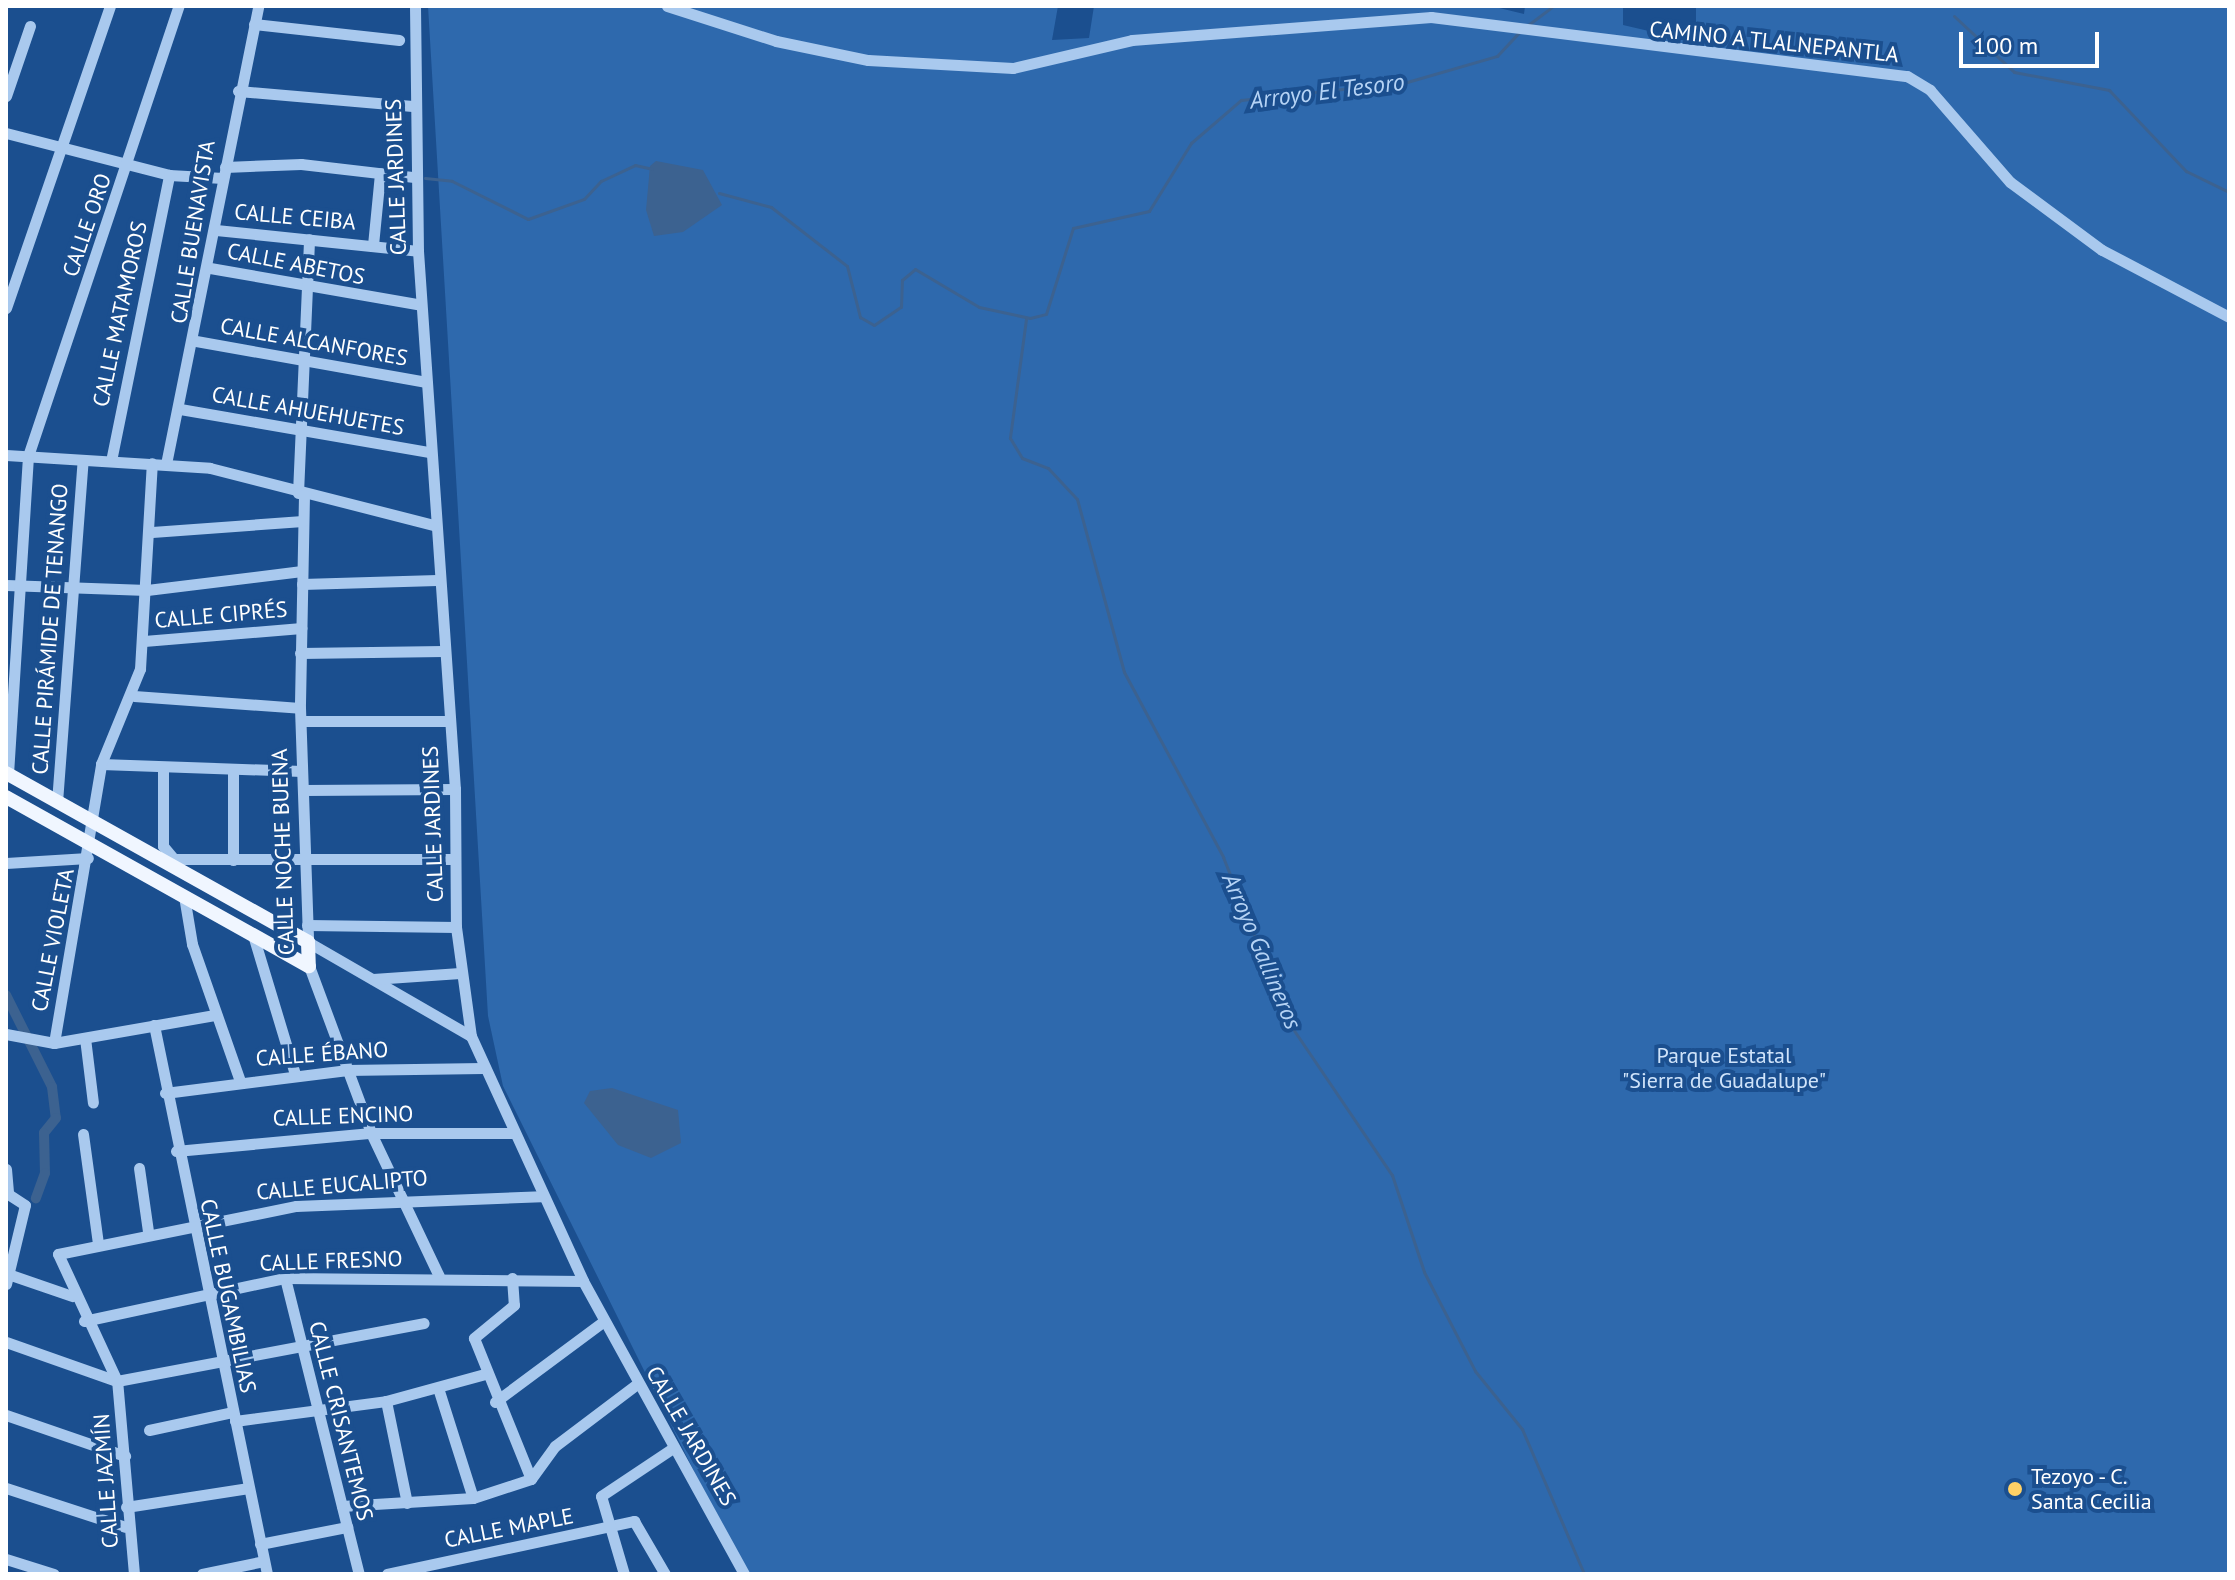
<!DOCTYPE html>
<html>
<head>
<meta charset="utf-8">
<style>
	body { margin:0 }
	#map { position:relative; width:2235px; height:1580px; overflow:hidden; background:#1b4f8f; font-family:"PT Sans",sans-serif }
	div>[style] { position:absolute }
	.green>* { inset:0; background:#2e69ad }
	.water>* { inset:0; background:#3c6290 }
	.stream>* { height:3px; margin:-1.5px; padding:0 1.5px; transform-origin:1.5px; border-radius:1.5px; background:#3c6290 }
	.canal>* { height:10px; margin:-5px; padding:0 5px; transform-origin:5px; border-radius:5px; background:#3c6290 }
	.minor>* { height:11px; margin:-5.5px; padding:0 5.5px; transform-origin:5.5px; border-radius:5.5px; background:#a9c9ee }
	.major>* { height:14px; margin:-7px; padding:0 7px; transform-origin:7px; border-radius:7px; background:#f0f6ff }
	.dots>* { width:22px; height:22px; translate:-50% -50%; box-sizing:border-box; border:4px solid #1b4f8f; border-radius:50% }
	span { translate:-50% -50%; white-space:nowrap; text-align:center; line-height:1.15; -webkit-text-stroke:8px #1b4f8f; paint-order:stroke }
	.street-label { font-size:22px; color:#fff }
	.park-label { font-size:22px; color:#cfe3fa }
	.poi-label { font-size:22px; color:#fff }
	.left { translate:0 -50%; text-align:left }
	.water-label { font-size:24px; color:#b5d3f5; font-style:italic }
	.frame { position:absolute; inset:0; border:8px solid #fff; pointer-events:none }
	.scale { position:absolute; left:1959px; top:32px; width:140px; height:36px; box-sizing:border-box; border:4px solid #fff; border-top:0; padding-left:10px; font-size:24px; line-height:28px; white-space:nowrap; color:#fff; -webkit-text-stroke:6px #1b4f8f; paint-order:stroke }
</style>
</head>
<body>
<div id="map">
	<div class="green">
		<div style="clip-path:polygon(428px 6px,1058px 6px,1052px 40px,1089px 38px,1094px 6px,1491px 6px,1524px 14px,1525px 6px,1623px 6px,1623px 25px,1696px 42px,1696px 6px,2229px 6px,2229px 1574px,745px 1574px,503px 1086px,488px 1016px)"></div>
	</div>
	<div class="water">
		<div style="clip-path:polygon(656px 161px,703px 170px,722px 205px,683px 232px,654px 236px,646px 210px,650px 166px)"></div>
		<div style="clip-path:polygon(612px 1088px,678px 1110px,681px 1143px,651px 1158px,618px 1145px,584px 1103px,590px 1091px)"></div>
	</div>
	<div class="stream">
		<div style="left:1954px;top:16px;width:82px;rotate:43deg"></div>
		<div style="left:2014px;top:72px;width:97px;rotate:10.7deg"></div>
		<div style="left:2109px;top:90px;width:112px;rotate:46.5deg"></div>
		<div style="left:2186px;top:171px;width:48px;rotate:26deg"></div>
		<div style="left:1528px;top:25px;width:31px;rotate:-37deg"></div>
		<div style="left:425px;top:178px;width:27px;rotate:6deg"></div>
		<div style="left:452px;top:181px;width:85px;rotate:26.6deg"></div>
		<div style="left:528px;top:219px;width:59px;rotate:-19.7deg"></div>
		<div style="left:584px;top:199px;width:25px;rotate:-47deg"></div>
		<div style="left:601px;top:181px;width:38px;rotate:-25deg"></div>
		<div style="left:635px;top:165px;width:17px;rotate:13deg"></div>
		<div style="left:719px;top:193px;width:54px;rotate:15.1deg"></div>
		<div style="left:771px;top:207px;width:96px;rotate:37.8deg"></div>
		<div style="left:847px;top:266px;width:53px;rotate:75.7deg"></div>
		<div style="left:860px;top:317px;width:16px;rotate:30deg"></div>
		<div style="left:874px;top:325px;width:32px;rotate:-34deg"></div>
		<div style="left:901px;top:307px;width:27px;rotate:-88deg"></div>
		<div style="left:902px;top:280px;width:17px;rotate:-40deg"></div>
		<div style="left:915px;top:269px;width:74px;rotate:30.7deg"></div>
		<div style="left:979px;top:307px;width:52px;rotate:12.2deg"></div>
		<div style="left:1030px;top:318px;width:16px;rotate:-14deg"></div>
		<div style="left:1046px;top:314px;width:90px;rotate:-72.6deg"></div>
		<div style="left:1073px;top:228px;width:78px;rotate:-12.6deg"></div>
		<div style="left:1149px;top:211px;width:80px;rotate:-58.3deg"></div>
		<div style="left:1191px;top:143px;width:66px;rotate:-40.7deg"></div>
		<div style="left:1241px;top:100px;width:167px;rotate:-6.2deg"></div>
		<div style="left:1407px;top:82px;width:94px;rotate:-16.1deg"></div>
		<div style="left:1497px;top:56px;width:33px;rotate:-47deg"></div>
		<div style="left:1026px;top:319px;width:120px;rotate:97.7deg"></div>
		<div style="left:1010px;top:438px;width:23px;rotate:59deg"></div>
		<div style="left:1022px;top:458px;width:28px;rotate:21deg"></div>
		<div style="left:1048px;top:468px;width:42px;rotate:46.9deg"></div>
		<div style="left:1077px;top:499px;width:179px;rotate:74.8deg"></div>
		<div style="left:1124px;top:672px;width:210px;rotate:61.8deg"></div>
		<div style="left:1223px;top:857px;width:179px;rotate:68.3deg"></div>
		<div style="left:1289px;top:1023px;width:184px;rotate:55.9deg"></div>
		<div style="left:1392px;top:1175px;width:102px;rotate:71.7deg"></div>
		<div style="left:1424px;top:1272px;width:111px;rotate:62.7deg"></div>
		<div style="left:1475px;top:1371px;width:75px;rotate:51deg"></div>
		<div style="left:1522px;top:1429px;width:158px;rotate:66.8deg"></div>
	</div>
	<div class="canal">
		<div style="left:6px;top:995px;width:103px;rotate:63.4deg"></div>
		<div style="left:52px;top:1087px;width:31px;rotate:83deg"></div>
		<div style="left:56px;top:1118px;width:19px;rotate:129deg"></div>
		<div style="left:44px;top:1133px;width:40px;rotate:88.6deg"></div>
		<div style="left:45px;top:1173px;width:27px;rotate:110deg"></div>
	</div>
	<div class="minor">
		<div style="left:415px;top:6px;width:245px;rotate:89.3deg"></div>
		<div style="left:418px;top:251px;width:539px;rotate:86.07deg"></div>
		<div style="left:455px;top:789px;width:138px;rotate:89.6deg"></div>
		<div style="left:456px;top:927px;width:110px;rotate:82.2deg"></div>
		<div style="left:471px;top:1036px;width:269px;rotate:65.4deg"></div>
		<div style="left:583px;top:1281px;width:334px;rotate:61.2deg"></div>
		<div style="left:667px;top:6px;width:114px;rotate:17.8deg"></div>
		<div style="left:776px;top:41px;width:94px;rotate:11.7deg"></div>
		<div style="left:868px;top:60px;width:145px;rotate:3.2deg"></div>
		<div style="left:1013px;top:68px;width:122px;rotate:-13.2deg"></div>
		<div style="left:1132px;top:40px;width:300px;rotate:-4.4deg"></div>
		<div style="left:1431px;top:17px;width:480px;rotate:7.1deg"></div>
		<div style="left:1907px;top:76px;width:27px;rotate:31deg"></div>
		<div style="left:1930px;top:90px;width:122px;rotate:49deg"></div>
		<div style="left:2010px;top:182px;width:114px;rotate:36.5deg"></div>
		<div style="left:2102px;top:250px;width:144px;rotate:27.8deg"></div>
		<div style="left:254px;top:24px;width:146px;rotate:6.3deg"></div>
		<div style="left:238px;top:91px;width:175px;rotate:4.9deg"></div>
		<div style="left:6px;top:96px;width:74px;rotate:-71.1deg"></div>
		<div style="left:6px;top:133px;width:168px;rotate:14.4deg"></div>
		<div style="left:169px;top:175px;width:54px;rotate:3.2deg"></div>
		<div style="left:225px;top:167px;width:76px;rotate:-2.3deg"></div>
		<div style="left:301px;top:164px;width:114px;rotate:6.6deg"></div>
		<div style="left:216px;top:230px;width:203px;rotate:5.9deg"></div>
		<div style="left:373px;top:245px;width:72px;rotate:-84.4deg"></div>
		<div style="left:210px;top:268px;width:214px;rotate:9.9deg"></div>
		<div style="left:6px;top:308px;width:319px;rotate:-71deg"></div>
		<div style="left:196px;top:341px;width:234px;rotate:10.1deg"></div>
		<div style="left:180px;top:409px;width:253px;rotate:9.8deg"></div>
		<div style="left:6px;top:455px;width:204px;rotate:3.6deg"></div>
		<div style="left:210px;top:468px;width:231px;rotate:14.3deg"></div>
		<div style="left:111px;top:461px;width:292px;rotate:-78.5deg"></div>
		<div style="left:166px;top:464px;width:467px;rotate:-78.6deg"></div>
		<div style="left:298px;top:493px;width:254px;rotate:-87.5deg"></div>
		<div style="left:304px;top:495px;width:213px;rotate:91.1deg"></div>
		<div style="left:300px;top:708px;width:234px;rotate:88deg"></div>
		<div style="left:308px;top:942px;width:188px;rotate:30deg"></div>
		<div style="left:152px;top:532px;width:151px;rotate:-4.2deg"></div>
		<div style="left:302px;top:584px;width:135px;rotate:-1.7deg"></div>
		<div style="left:6px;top:585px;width:141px;rotate:2deg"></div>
		<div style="left:147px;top:590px;width:156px;rotate:-7deg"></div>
		<div style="left:144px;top:641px;width:158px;rotate:-4.7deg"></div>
		<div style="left:300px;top:653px;width:143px;rotate:-0.8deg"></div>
		<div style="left:134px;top:696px;width:166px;rotate:4.1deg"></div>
		<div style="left:301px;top:721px;width:148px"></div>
		<div style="left:101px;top:764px;width:201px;rotate:2deg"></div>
		<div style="left:163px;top:767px;width:79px;rotate:90deg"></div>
		<div style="left:163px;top:846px;width:17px;rotate:50deg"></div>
		<div style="left:174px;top:859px;width:281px"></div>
		<div style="left:8px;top:774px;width:319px;rotate:-86.4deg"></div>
		<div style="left:28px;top:456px;width:475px;rotate:-71.5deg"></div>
		<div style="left:303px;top:790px;width:152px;rotate:-0.4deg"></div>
		<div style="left:57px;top:802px;width:343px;rotate:-85.7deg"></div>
		<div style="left:233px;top:860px;width:90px;rotate:-90deg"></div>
		<div style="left:6px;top:863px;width:82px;rotate:-3.5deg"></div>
		<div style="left:184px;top:896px;width:49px;rotate:80.5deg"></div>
		<div style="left:192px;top:944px;width:145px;rotate:70.7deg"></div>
		<div style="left:307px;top:925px;width:149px;rotate:0.8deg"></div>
		<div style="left:253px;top:935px;width:145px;rotate:73.2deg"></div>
		<div style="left:309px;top:966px;width:178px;rotate:69.6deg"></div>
		<div style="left:371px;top:1133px;width:158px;rotate:64.6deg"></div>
		<div style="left:373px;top:979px;width:87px;rotate:-3.9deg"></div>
		<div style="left:154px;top:1025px;width:561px;rotate:78.37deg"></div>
		<div style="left:6px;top:1034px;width:49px;rotate:10.6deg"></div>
		<div style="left:54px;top:1043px;width:163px;rotate:-9.9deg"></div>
		<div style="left:85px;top:1038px;width:65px;rotate:83deg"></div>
		<div style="left:54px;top:1043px;width:283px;rotate:-80.4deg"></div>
		<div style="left:101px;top:764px;width:103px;rotate:-67.7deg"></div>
		<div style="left:140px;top:669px;width:206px;rotate:-86.7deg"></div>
		<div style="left:165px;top:1093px;width:182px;rotate:-7.2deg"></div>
		<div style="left:346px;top:1070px;width:137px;rotate:-0.8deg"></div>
		<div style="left:83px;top:1134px;width:110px;rotate:82.2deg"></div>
		<div style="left:176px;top:1151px;width:196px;rotate:-5.3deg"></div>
		<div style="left:371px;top:1133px;width:142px"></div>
		<div style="left:139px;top:1168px;width:64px;rotate:81.9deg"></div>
		<div style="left:6px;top:1169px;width:25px;rotate:85deg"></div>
		<div style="left:8px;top:1274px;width:68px;rotate:19deg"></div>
		<div style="left:285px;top:1278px;width:305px;rotate:76deg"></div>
		<div style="left:512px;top:1278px;width:27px;rotate:86deg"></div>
		<div style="left:514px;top:1305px;width:52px;rotate:140.5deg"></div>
		<div style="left:474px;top:1338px;width:152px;rotate:68deg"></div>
		<div style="left:6px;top:1284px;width:81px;rotate:-76.5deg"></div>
		<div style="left:25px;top:1205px;width:20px;rotate:-147deg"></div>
		<div style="left:84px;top:1321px;width:206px;rotate:-12.1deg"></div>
		<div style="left:285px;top:1278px;width:298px;rotate:0.6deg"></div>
		<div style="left:6px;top:1342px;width:118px;rotate:19.4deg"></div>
		<div style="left:117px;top:1381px;width:312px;rotate:-10.7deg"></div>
		<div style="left:439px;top:1391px;width:112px;rotate:72.4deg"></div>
		<div style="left:386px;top:1401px;width:104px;rotate:78.4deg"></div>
		<div style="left:495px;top:1402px;width:136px;rotate:-36.6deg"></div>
		<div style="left:6px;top:1415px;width:126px;rotate:19deg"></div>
		<div style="left:235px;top:1421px;width:152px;rotate:-7.5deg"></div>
		<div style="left:386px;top:1401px;width:103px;rotate:-15.3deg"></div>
		<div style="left:149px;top:1430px;width:86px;rotate:-12.1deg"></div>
		<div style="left:6px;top:1488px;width:125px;rotate:18.1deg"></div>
		<div style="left:342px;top:1506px;width:131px;rotate:-3.5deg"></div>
		<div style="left:473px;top:1498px;width:61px;rotate:-18.1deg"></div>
		<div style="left:531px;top:1479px;width:41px;rotate:-54deg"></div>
		<div style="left:555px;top:1446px;width:103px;rotate:-37.1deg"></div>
		<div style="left:126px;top:1507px;width:124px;rotate:-8.8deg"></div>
		<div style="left:260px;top:1544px;width:89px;rotate:-11.1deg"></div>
		<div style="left:6px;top:1559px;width:50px;rotate:17.4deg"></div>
		<div style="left:134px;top:1574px;width:194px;rotate:-95deg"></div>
		<div style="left:117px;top:1381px;width:140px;rotate:-114.9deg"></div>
		<div style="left:58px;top:1254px;width:243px;rotate:-11.4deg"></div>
		<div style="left:296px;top:1206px;width:245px;rotate:-2.3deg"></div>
		<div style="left:202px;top:1574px;width:63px;rotate:-11.8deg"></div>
		<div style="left:387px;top:1574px;width:253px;rotate:-12.1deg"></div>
		<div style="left:634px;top:1521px;width:61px;rotate:59.7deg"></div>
		<div style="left:624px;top:1574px;width:81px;rotate:-106.4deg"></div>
		<div style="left:601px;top:1496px;width:87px;rotate:-33.7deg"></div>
	</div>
	<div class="major">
		<div style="left:6px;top:773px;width:346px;rotate:29.2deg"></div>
		<div style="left:308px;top:942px;width:24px;rotate:88deg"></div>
		<div style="left:6px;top:797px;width:347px;rotate:29.2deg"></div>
	</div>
	<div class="dots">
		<div style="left:2015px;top:1489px;background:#ffd166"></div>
	</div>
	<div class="street-label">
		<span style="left:1774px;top:42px;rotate:6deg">CAMINO A TLALNEPANTLA</span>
		<span style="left:396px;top:177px;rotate:-92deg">CALLE JARDINES</span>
		<span style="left:295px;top:217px;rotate:5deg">CALLE CEIBA</span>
		<span style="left:87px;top:225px;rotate:-71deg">CALLE ORO</span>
		<span style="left:193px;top:232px;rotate:-81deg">CALLE BUENAVISTA</span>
		<span style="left:296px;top:264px;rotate:11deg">CALLE ABETOS</span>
		<span style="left:120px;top:314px;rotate:-78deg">CALLE MATAMOROS</span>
		<span style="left:314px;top:342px;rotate:10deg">CALLE ALCANFORES</span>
		<span style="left:308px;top:411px;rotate:10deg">CALLE AHUEHUETES</span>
		<span style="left:221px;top:615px;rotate:-5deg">CALLE CIPRÉS</span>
		<span style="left:50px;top:629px;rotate:-86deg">CALLE PIRÁMIDE DE TENANGO</span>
		<span style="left:433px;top:824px;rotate:-92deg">CALLE JARDINES</span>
		<span style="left:283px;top:852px;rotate:-92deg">CALLE NOCHE BUENA</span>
		<span style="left:53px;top:940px;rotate:-79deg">CALLE VIOLETA</span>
		<span style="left:322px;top:1054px;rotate:-4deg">CALLE ÉBANO</span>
		<span style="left:343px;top:1116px;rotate:-2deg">CALLE ENCINO</span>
		<span style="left:342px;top:1185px;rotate:-5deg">CALLE EUCALIPTO</span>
		<span style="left:331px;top:1261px;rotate:-2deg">CALLE FRESNO</span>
		<span style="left:228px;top:1296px;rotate:78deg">CALLE BUGAMBILIAS</span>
		<span style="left:341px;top:1421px;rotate:76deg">CALLE CRISANTEMOS</span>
		<span style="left:691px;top:1436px;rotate:60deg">CALLE JARDINES</span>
		<span style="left:106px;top:1481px;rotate:-94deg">CALLE JAZMÍN</span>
		<span style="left:509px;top:1528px;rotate:-11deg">CALLE MAPLE</span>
	</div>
	<div class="park-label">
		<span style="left:1724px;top:1068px">Parque Estatal<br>"Sierra de Guadalupe"</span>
	</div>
	<div class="poi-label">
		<span class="left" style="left:2031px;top:1489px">Tezoyo - C.<br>Santa Cecilia</span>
	</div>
	<div class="water-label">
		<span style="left:1327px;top:91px;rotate:-7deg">Arroyo El Tesoro</span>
		<span style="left:1262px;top:951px;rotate:67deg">Arroyo Gallineros</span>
	</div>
	<div class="frame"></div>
	<div class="scale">100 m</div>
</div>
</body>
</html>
